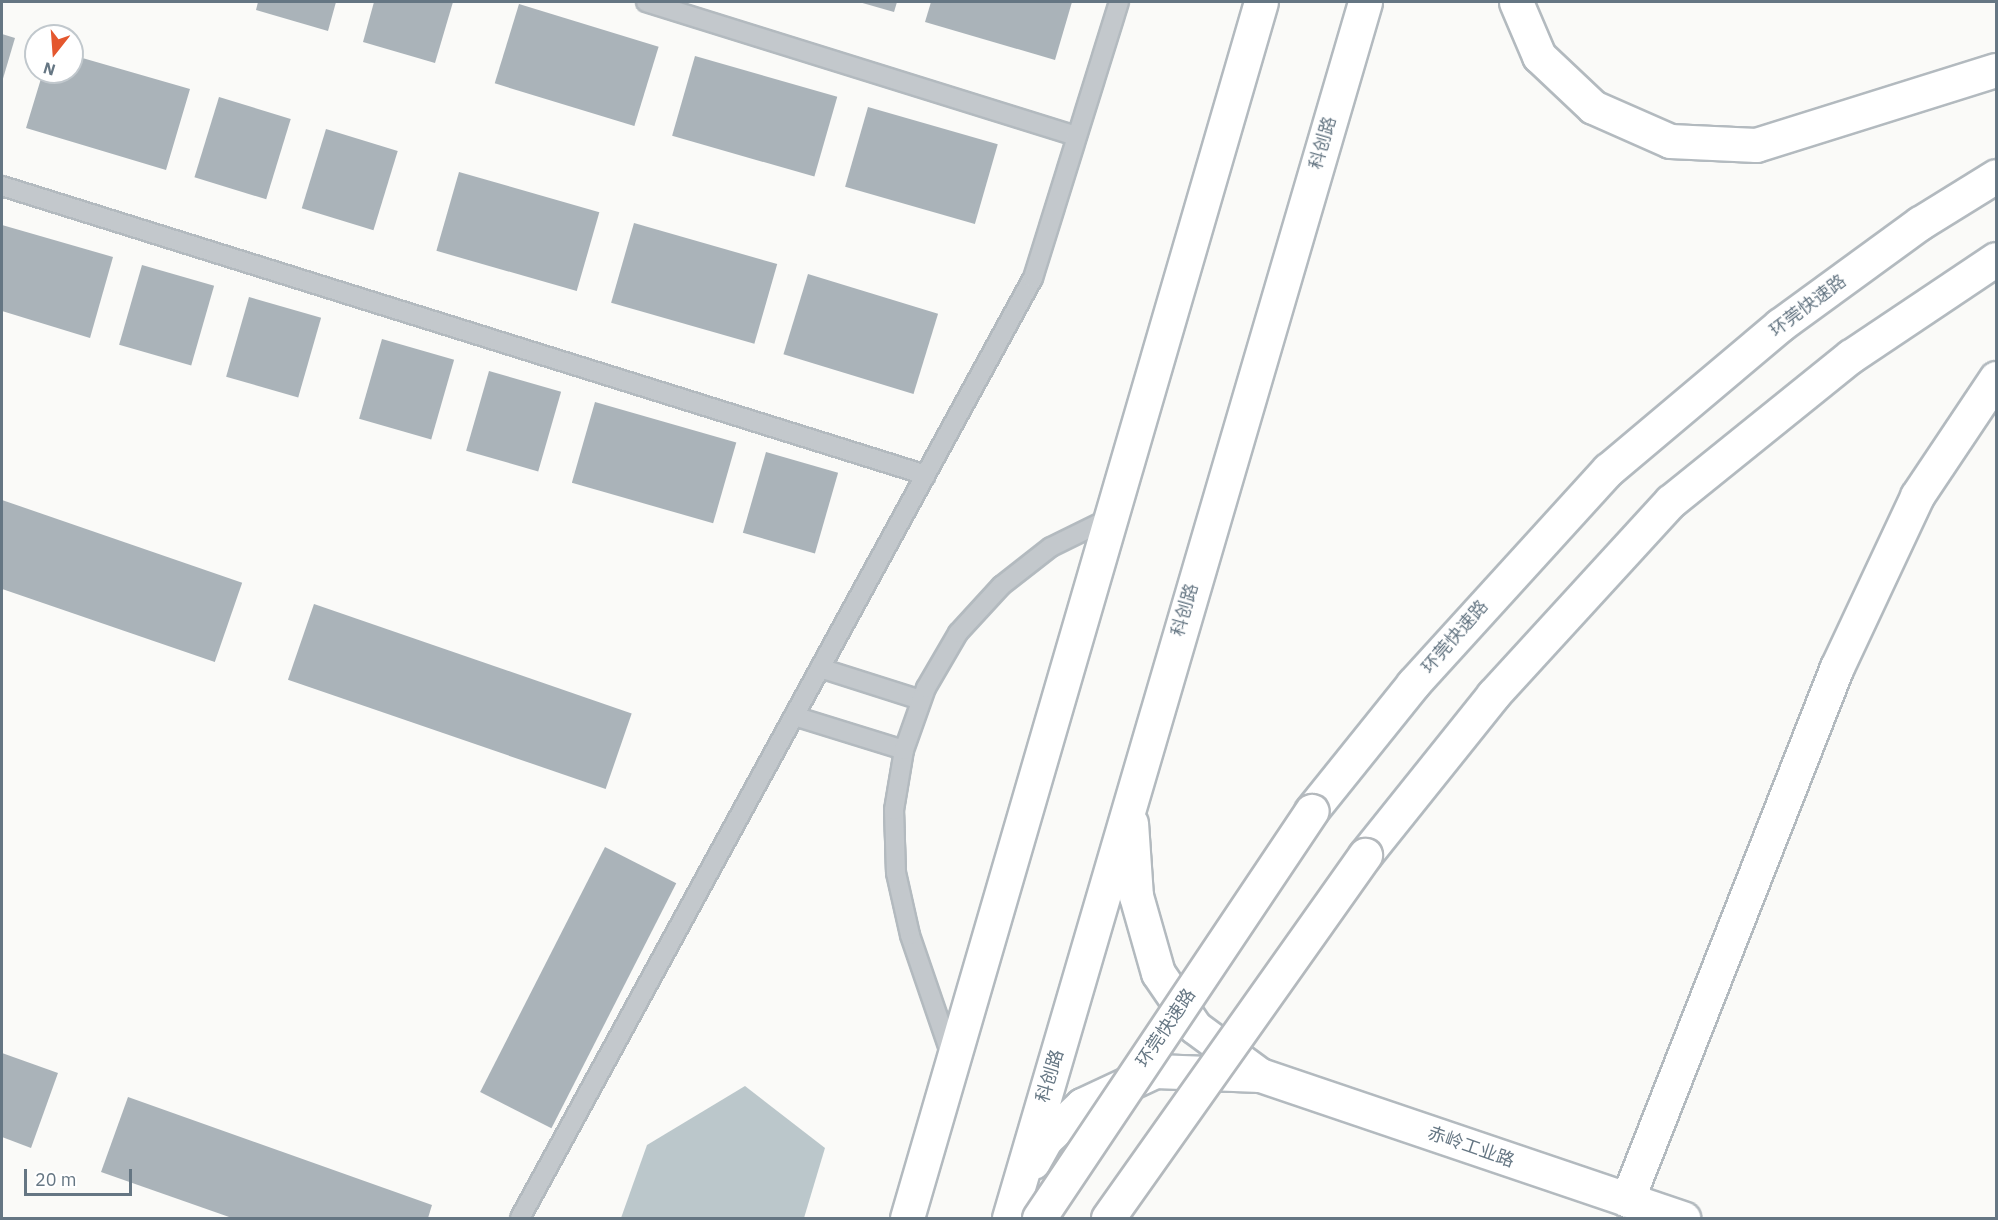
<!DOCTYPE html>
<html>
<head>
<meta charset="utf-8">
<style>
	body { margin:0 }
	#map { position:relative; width:1998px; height:1220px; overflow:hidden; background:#fafaf8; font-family:"IBM Plex Sans","Noto Sans SC",sans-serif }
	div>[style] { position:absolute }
	.water>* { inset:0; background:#bbc7cb }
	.building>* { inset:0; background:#aab3b9; transform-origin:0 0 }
	.roads { filter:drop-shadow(2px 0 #b3babf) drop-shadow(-2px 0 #b3babf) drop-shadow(0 2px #b3babf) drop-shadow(0 -2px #b3babf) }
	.lane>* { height:18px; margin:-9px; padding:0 9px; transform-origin:9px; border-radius:9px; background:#c3c8cc }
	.secondary>* { height:33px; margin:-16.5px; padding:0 16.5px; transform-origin:16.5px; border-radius:16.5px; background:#fff }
	.highway>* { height:33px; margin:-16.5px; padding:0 16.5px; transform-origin:16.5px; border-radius:16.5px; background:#fff }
	.bridges { filter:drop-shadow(2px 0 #b4b9bd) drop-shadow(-2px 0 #b4b9bd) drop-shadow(0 2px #b4b9bd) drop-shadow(0 -2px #b4b9bd) }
	.highway-bridge>* { height:33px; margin:-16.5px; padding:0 16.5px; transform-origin:16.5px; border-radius:16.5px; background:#fff }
	span { translate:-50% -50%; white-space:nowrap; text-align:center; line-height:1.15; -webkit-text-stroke:6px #fff; paint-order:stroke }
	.street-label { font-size:18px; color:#657683 }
	.frame { position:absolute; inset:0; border:3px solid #657683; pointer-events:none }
	.north { position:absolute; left:24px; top:24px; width:60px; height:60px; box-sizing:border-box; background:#fff; border:2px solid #c1c8cd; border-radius:50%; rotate:197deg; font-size:16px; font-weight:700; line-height:24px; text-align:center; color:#657683 }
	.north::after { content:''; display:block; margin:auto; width:21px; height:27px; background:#e4572e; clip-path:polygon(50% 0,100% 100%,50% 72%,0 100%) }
	.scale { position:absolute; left:24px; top:1169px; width:108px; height:27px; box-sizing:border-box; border:3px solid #657683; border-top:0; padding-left:8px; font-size:18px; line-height:21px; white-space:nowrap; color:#657683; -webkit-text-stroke:4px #fff; paint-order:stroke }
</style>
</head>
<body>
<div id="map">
	<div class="water">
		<div style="clip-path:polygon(745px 1086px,825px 1148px,804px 1218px,621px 1218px,647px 1145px)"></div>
	</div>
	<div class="building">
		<div style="clip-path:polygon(258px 2px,336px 2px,328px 31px,256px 10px)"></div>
		<div style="clip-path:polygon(374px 2px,453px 2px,435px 63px,363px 42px)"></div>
		<div style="clip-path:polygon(859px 2px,897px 2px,894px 12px)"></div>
		<div style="clip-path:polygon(931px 2px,1072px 2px,1055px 60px,925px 22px)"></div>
		<div style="left:519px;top:4px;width:146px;height:83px;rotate:17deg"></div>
		<div style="clip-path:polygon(2px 34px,15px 38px,2px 82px)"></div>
		<div style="clip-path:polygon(72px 55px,190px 89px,166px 170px,26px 128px,43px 72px,72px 72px)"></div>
		<div style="left:695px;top:56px;width:148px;height:83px;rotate:16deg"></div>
		<div style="left:219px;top:97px;width:75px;height:84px;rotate:17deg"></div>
		<div style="left:868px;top:107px;width:135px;height:83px;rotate:16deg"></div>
		<div style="left:326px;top:129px;width:75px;height:83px;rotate:17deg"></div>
		<div style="left:459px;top:172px;width:146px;height:82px;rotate:16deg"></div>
		<div style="left:634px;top:223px;width:149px;height:83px;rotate:16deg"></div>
		<div style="clip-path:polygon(2px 225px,113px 257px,90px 338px,2px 311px)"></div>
		<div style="left:142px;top:265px;width:75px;height:83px;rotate:16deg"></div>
		<div style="left:808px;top:274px;width:136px;height:84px;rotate:17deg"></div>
		<div style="left:249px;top:297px;width:75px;height:83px;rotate:16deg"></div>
		<div style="left:382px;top:339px;width:75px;height:83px;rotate:16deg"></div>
		<div style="left:489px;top:371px;width:75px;height:83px;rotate:16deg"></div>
		<div style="left:595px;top:402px;width:147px;height:84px;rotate:16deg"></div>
		<div style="left:766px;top:452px;width:75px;height:84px;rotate:16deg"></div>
		<div style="left:2px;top:500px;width:254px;height:84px;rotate:19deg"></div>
		<div style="left:314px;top:604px;width:336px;height:80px;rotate:19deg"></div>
		<div style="left:605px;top:847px;width:80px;height:275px;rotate:27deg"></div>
		<div style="clip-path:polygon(2px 1053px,58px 1073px,31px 1148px,2px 1137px)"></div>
		<div style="clip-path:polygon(128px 1097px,432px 1205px,428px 1218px,232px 1218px,101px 1172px)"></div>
	</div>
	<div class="roads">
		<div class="lane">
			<div style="left:646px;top:2px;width:451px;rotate:17.3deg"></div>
			<div style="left:2px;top:186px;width:968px;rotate:17.37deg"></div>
			<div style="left:820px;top:668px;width:106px;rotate:17.6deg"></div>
			<div style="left:794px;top:716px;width:115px;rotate:17.2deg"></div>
			<div style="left:951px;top:1055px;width:127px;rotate:-108.9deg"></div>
			<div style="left:910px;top:935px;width:64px;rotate:-102.7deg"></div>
			<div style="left:896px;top:873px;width:63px;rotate:-91.8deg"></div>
			<div style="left:894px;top:810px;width:61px;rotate:-80.5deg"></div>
			<div style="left:904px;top:750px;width:66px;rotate:-70.5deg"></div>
			<div style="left:926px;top:688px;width:64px;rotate:-59.8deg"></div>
			<div style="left:958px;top:633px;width:64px;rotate:-47.5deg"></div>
			<div style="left:1001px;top:586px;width:63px;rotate:-38deg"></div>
			<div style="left:1051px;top:547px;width:64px;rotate:-26.2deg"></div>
			<div style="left:520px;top:1218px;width:1071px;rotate:-61.38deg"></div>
			<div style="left:1033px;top:278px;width:289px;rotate:-72.7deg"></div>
		</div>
		<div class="secondary">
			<div style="left:1260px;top:1075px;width:447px;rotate:18.7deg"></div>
			<div style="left:1033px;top:1162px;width:25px;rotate:-61deg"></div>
			<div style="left:1045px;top:1140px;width:51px;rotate:-43.4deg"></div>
			<div style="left:1082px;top:1105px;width:81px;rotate:-25deg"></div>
			<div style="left:1155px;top:1071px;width:105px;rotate:2.2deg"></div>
			<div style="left:1260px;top:1075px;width:81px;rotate:-143.6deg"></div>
			<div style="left:1195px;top:1027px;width:65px;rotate:-124.4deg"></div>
			<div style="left:1158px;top:973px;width:80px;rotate:-105.9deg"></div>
			<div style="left:1136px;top:896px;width:73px;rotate:-93.9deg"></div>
			<div style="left:907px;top:1218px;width:1266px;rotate:-73.77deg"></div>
			<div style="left:1009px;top:1218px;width:1267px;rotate:-73.68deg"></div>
		</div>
		<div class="highway">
			<div style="left:1516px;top:2px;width:59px;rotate:66.9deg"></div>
			<div style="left:1539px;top:56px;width:74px;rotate:43.4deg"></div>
			<div style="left:1593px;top:107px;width:84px;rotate:23.8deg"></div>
			<div style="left:1670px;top:141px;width:86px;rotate:2.7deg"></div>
			<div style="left:1756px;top:145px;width:251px;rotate:-17.4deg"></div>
			<div style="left:1311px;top:811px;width:163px;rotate:-51.2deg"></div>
			<div style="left:1413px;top:684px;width:290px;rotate:-47.7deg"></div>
			<div style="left:1608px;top:470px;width:225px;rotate:-40.1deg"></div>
			<div style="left:1780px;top:325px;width:173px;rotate:-36.1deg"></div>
			<div style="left:1920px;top:223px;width:89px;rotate:-31.7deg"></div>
			<div style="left:1365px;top:855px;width:205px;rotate:-51.3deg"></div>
			<div style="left:1493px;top:695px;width:263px;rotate:-47.5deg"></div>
			<div style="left:1671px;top:501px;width:231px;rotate:-38.9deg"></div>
			<div style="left:1851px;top:356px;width:174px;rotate:-33.8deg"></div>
			<div style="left:1627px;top:1200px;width:573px;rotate:-68.5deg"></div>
			<div style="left:1837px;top:667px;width:189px;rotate:-64.9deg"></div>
			<div style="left:1917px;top:496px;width:142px;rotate:-56.2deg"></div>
		</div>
	</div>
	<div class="bridges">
		<div class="highway-bridge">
			<div style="left:1039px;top:1218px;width:490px;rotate:-56.2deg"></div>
			<div style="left:1108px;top:1218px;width:445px;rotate:-54.7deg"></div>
		</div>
	</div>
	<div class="street-label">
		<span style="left:1323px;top:143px;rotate:-74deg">科创路</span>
		<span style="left:1808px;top:306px;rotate:-37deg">环莞快速路</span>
		<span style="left:1185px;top:610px;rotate:-74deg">科创路</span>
		<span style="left:1455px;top:637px;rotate:-49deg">环莞快速路</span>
		<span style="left:1166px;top:1028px;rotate:-56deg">环莞快速路</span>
		<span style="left:1050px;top:1076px;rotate:-73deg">科创路</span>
		<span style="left:1471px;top:1147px;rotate:19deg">赤岭工业路</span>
	</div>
	<div class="frame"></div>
	<div class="north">N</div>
	<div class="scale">20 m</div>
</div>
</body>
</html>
